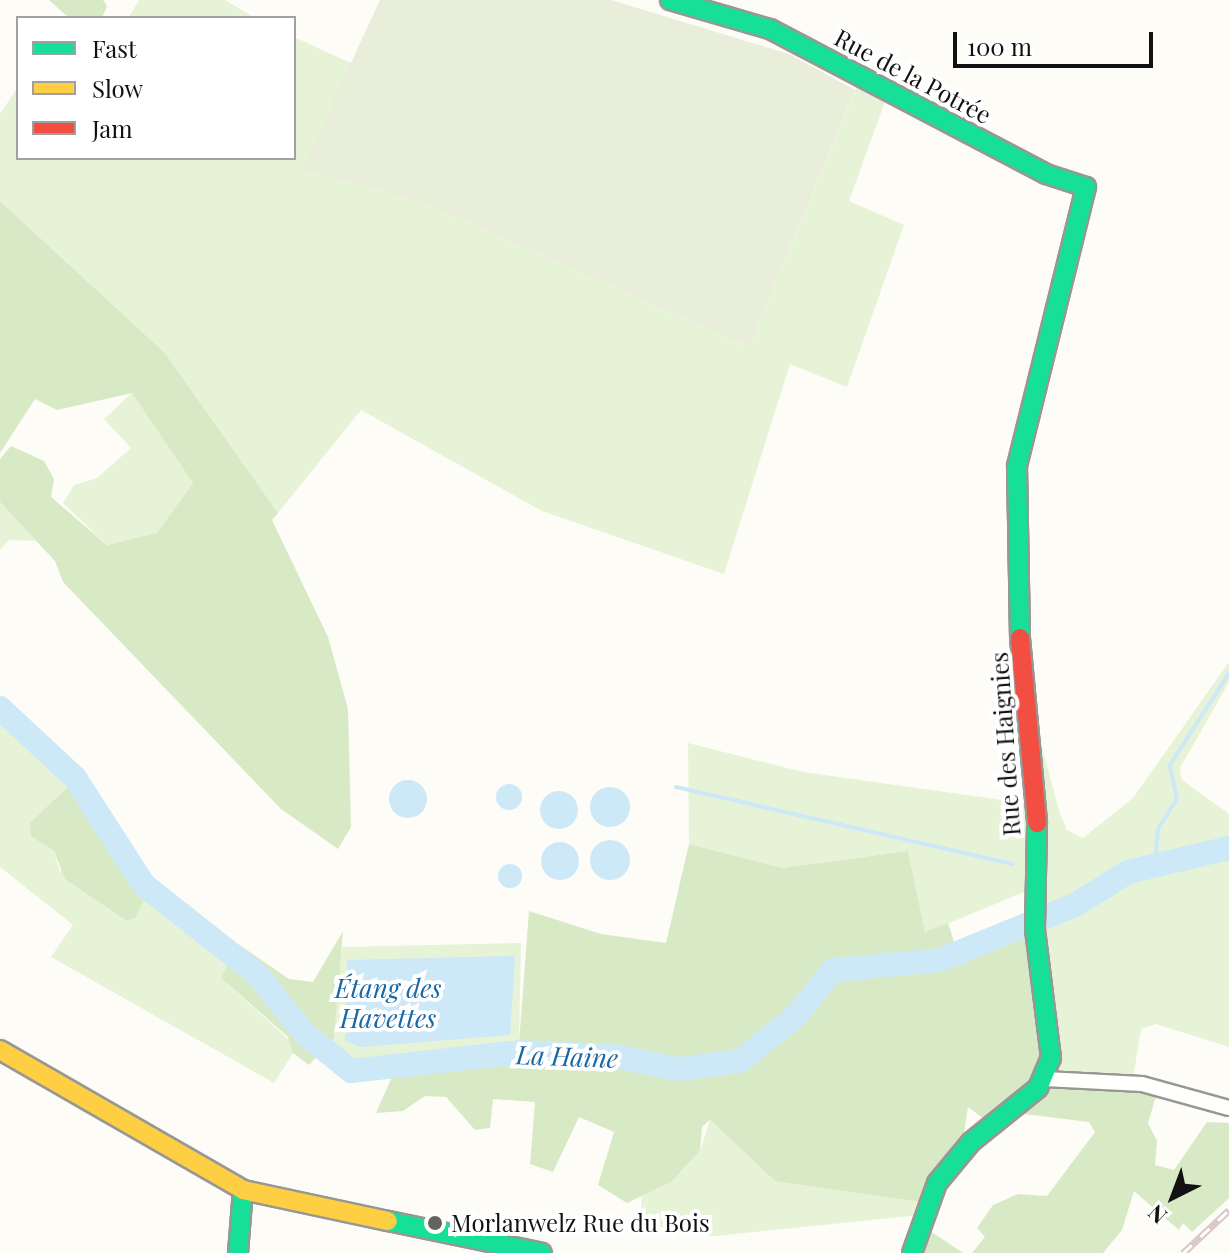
<!DOCTYPE html>
<html>
<head>
<meta charset="utf-8">
<style>
	body { margin:0 }
	#map { position:relative; width:1229px; height:1253px; overflow:hidden; background:#fdfcf7; font-family:"Playfair Display",serif }
	div>[style] { position:absolute }
	.green>* { inset:0; background:#e7f3d7 }
	.forest>* { inset:0; background:#d8eac5 }
	.cemetery>* { inset:0; background:#e9eedb }
	.water>* { inset:0; background:#cde8f7 }
	.round { border-radius:50% }
	.stream>* { height:4px; margin:-2px; padding:0 2px; transform-origin:2px; border-radius:2px; background:#cde8f7 }
	.river>* { height:24px; margin:-12px; padding:0 12px; transform-origin:12px; border-radius:12px; background:#cde8f7 }
	.roads { filter:drop-shadow(2px 0 #979795) drop-shadow(-2px 0 #979795) drop-shadow(0 2px #979795) drop-shadow(0 -2px #979795) }
	.street>* { height:14px; margin:-7px; padding:0 7px; transform-origin:7px; border-radius:7px; background:#fffffe }
	.fast>* { height:18px; margin:-9px; padding:0 9px; transform-origin:9px; border-radius:9px; background:#16e098 }
	.slow>* { height:18px; margin:-9px; padding:0 9px; transform-origin:9px; border-radius:9px; background:#ffcf43 }
	.jam>* { height:18px; margin:-9px; padding:0 9px; transform-origin:9px; border-radius:9px; background:#f24e42 }
	.rail>* { height:7px; margin-top:-3.5px; transform-origin:0; background:repeating-linear-gradient(90deg,#fff 0 12px,#d9c6c7 0 24px); box-sizing:border-box; border-block:2px solid #d9c6c7 }
	.dots>* { width:22px; height:22px; translate:-50% -50%; box-sizing:border-box; border:4px solid #fff; border-radius:50% }
	span { translate:-50% -50%; white-space:nowrap; text-align:center; line-height:1.15; -webkit-text-stroke:8px #fff; paint-order:stroke }
	.street-label { font-size:24px; color:#111 }
	.poi-label { font-size:24px; color:#111 }
	.left { translate:0 -50%; text-align:left }
	.water-label { font-size:26px; color:#1768a6; font-style:italic }
	.legend { position:absolute; left:16px; top:16px; width:280px; height:144px; box-sizing:border-box; background:#fff; border:2px solid #a0a0a0; margin:0; padding:10px 14px; list-style:none; font-size:24px; color:#111 }
	.legend li { display:flex; align-items:center; gap:16px; height:40px }
	.legend b { width:40px; border:2px solid #a0a0a0 }
	.north { position:absolute; left:1133px; top:1157px; width:80px; height:80px; -webkit-text-stroke:6px #fff; paint-order:stroke; rotate:222deg; font-size:22px; font-weight:700; line-height:32px; text-align:center; color:#111 }
	.north::after { content:''; display:block; margin:auto; width:28px; height:36px; background:#111; clip-path:polygon(50% 0,100% 100%,50% 72%,0 100%) }
	.scale { position:absolute; left:953px; top:32px; width:200px; height:36px; box-sizing:border-box; border:4px solid #111; border-top:0; padding-left:10px; font-size:24px; line-height:28px; white-space:nowrap; color:#111; -webkit-text-stroke:6px #fff; paint-order:stroke }
</style>
</head>
<body>
<div id="map">
	<div class="green">
		<div style="clip-path:polygon(139px 0,225px 0,255px 18px,128px 18px)"></div>
		<div style="clip-path:polygon(294px 37px,353px 64px,303px 169px,426px 204px,749px 347px,859px 81px,887px 96px,849px 201px,904px 225px,847px 387px,790px 364px,724px 574px,542px 511px,361px 410px,278px 513px,165px 353px,0 201px,0 114px,18px 87px,18px 158px,294px 158px)"></div>
		<div style="clip-path:polygon(133px 392px,193px 483px,157px 534px,107px 545px,63px 503px,74px 485px,97px 478px,131px 448px,104px 419px)"></div>
		<div style="clip-path:polygon(0 502px,37px 541px,9px 540px,0 550px)"></div>
		<div style="clip-path:polygon(1229px 662px,1229px 682px,1180px 768px,1181px 779px,1229px 814px,1229px 1047px,1156px 1024px,1141px 1029px,1131px 1091px,1046px 1084px,1033px 714px,1060px 814px,1067px 830px,1083px 838px,1133px 798px)"></div>
		<div style="clip-path:polygon(evenodd,0 696px,83px 779px,145px 874px,238px 944px,221px 978px,297px 1047px,274px 1083px,51px 957px,73px 925px,0 867px,0 696px,72px 783px,86px 806px,60px 872px,54px 851px,72px 783px)"></div>
		<div style="clip-path:polygon(688px 743px,803px 772px,1037px 805px,1036px 887px,925px 933px,908px 851px,782px 868px,689px 844px)"></div>
		<div style="clip-path:polygon(521px 943px,519px 1043px,402px 1054px,386px 1077px,327px 1048px,342px 947px)"></div>
		<div style="clip-path:polygon(710px 1120px,775px 1181px,899px 1195px,921px 1201px,920px 1215px,716px 1236px,640px 1233px,642px 1192px,671px 1182px,700px 1151px)"></div>
	</div>
	<div class="forest">
		<div style="clip-path:polygon(49px 0,103px 0,107px 6px,102px 18px,69px 18px)"></div>
		<div style="clip-path:polygon(0 201px,165px 353px,278px 513px,272px 520px,328px 637px,348px 709px,351px 827px,338px 849px,281px 809px,63px 582px,55px 561px,0 502px,0 459px,11px 446px,44px 461px,54px 479px,51px 497px,107px 545px,157px 533px,193px 483px,132px 393px,57px 410px,35px 399px,0 453px)"></div>
		<div style="clip-path:polygon(72px 783px,146px 896px,136px 917px,127px 921px,65px 879px,54px 851px,31px 836px,30px 823px)"></div>
		<div style="clip-path:polygon(689px 844px,782px 868px,908px 851px,925px 932px,948px 923px,958px 954px,1031px 926px,1048px 1072px,991px 1124px,968px 1107px,961px 1154px,922px 1202px,775px 1181px,710px 1120px,702px 1127px,700px 1151px,671px 1182px,627px 1203px,598px 1185px,614px 1132px,579px 1117px,553px 1172px,530px 1164px,535px 1102px,493px 1099px,490px 1128px,475px 1130px,446px 1097px,425px 1096px,403px 1111px,376px 1113px,402px 1054px,519px 1043px,529px 911px,601px 934px,666px 943px)"></div>
		<div style="clip-path:polygon(343px 931px,334px 1038px,309px 1065px,293px 1053px,288px 1037px,221px 978px,238px 944px,289px 979px,313px 982px)"></div>
		<div style="clip-path:polygon(1046px 1084px,1157px 1093px,1148px 1123px,1157px 1141px,1155px 1165px,1174px 1170px,1207px 1122px,1229px 1123px,1229px 1198px,1192px 1232px,1183px 1223px,1179px 1230px,1134px 1191px,1122px 1230px,1103px 1253px,972px 1253px,985px 1237px,977px 1228px,993px 1205px,1018px 1194px,1047px 1196px,1095px 1132px,1089px 1122px,1024px 1114px,1020px 1106px)"></div>
		<div style="clip-path:polygon(926px 1228px,963px 1253px,917px 1253px)"></div>
	</div>
	<div class="cemetery">
		<div style="clip-path:polygon(380px 0,611px 0,789px 54px,855px 90px,749px 347px,426px 204px,302px 169px)"></div>
	</div>
	<div class="water">
		<div class="round" style="left:389px;top:780px;width:38px;height:38px"></div>
		<div class="round" style="left:496px;top:784px;width:26px;height:26px"></div>
		<div class="round" style="left:590px;top:787px;width:40px;height:40px"></div>
		<div class="round" style="left:540px;top:791px;width:38px;height:38px"></div>
		<div class="round" style="left:590px;top:840px;width:40px;height:40px"></div>
		<div class="round" style="left:541px;top:842px;width:38px;height:38px"></div>
		<div class="round" style="left:498px;top:864px;width:24px;height:24px"></div>
		<div style="clip-path:polygon(515px 956px,510px 1035px,361px 1047px,345px 1041px,347px 960px)"></div>
	</div>
	<div class="stream">
		<div style="left:676px;top:787px;width:345px;rotate:12.9deg"></div>
		<div style="left:1155px;top:863px;width:34px;rotate:-85deg"></div>
		<div style="left:1158px;top:829px;width:36px;rotate:-58deg"></div>
		<div style="left:1177px;top:799px;width:35px;rotate:-102deg"></div>
		<div style="left:1170px;top:765px;width:109px;rotate:-57.3deg"></div>
	</div>
	<div class="river">
		<div style="left:0;top:708px;width:103px;rotate:43deg"></div>
		<div style="left:75px;top:778px;width:127px;rotate:57.2deg"></div>
		<div style="left:144px;top:885px;width:145px;rotate:38.3deg"></div>
		<div style="left:258px;top:975px;width:73px;rotate:51.7deg"></div>
		<div style="left:303px;top:1032px;width:62px;rotate:39.1deg"></div>
		<div style="left:351px;top:1071px;width:170px;rotate:-6.4deg"></div>
		<div style="left:520px;top:1052px;width:95px;rotate:2.4deg"></div>
		<div style="left:615px;top:1056px;width:64px;rotate:11.7deg"></div>
		<div style="left:678px;top:1069px;width:63px;rotate:-7.4deg"></div>
		<div style="left:740px;top:1061px;width:70px;rotate:-38.7deg"></div>
		<div style="left:795px;top:1017px;width:60px;rotate:-51deg"></div>
		<div style="left:833px;top:970px;width:107px;rotate:-5.3deg"></div>
		<div style="left:940px;top:960px;width:146px;rotate:-22.2deg"></div>
		<div style="left:1075px;top:905px;width:62px;rotate:-31.9deg"></div>
		<div style="left:1128px;top:872px;width:104px;rotate:-13.4deg"></div>
	</div>
	<div class="roads">
		<div class="street">
			<div style="left:1045px;top:1079px;width:97px;rotate:3deg"></div>
			<div style="left:1142px;top:1084px;width:90px;rotate:15.4deg"></div>
		</div>
		<div class="fast">
			<div style="left:670px;top:0;width:104px;rotate:16.2deg"></div>
			<div style="left:770px;top:29px;width:312px;rotate:27.7deg"></div>
			<div style="left:1046px;top:174px;width:42px;rotate:18deg"></div>
			<div style="left:1086px;top:187px;width:287px;rotate:103.9deg"></div>
			<div style="left:1017px;top:466px;width:172px;rotate:89deg"></div>
			<div style="left:388px;top:1221px;width:157px;rotate:11.7deg"></div>
			<div style="left:238px;top:1253px;width:63px;rotate:-85.5deg"></div>
			<div style="left:912px;top:1253px;width:74px;rotate:-70.3deg"></div>
			<div style="left:937px;top:1183px;width:53px;rotate:-50.3deg"></div>
			<div style="left:971px;top:1142px;width:86px;rotate:-38.9deg"></div>
			<div style="left:1038px;top:1088px;width:33px;rotate:-67deg"></div>
			<div style="left:1051px;top:1058px;width:130px;rotate:-97.1deg"></div>
			<div style="left:1035px;top:929px;width:106px;rotate:-88.9deg"></div>
		</div>
		<div class="slow">
			<div style="left:0;top:1050px;width:280px;rotate:29.9deg"></div>
			<div style="left:243px;top:1190px;width:148px;rotate:12.1deg"></div>
		</div>
		<div class="jam">
			<div style="left:1020px;top:638px;width:186px;rotate:84.7deg"></div>
		</div>
	</div>
	<div class="rail">
		<div style="left:1183px;top:1253px;width:63px;rotate:-43.1deg"></div>
	</div>
	<div class="dots">
		<div style="left:435px;top:1223px;background:#646362"></div>
	</div>
	<div class="street-label">
		<span style="left:913px;top:76px;rotate:28deg">Rue de la Potrée</span>
		<span style="left:1005px;top:744px;rotate:-94deg">Rue des Haignies</span>
	</div>
	<div class="poi-label">
		<span class="left" style="left:451px;top:1223px">Morlanwelz Rue du Bois</span>
	</div>
	<div class="water-label">
		<span style="left:388px;top:1003px">Étang des<br>Havettes</span>
		<span style="left:567px;top:1056px;rotate:2deg">La Haine</span>
	</div>
	<ul class="legend">
	<li><b style="height:10px;background:#16e098"></b>Fast</li>
	<li><b style="height:10px;background:#ffcf43"></b>Slow</li>
	<li><b style="height:10px;background:#f24e42"></b>Jam</li>
	</ul>
	<div class="north">N</div>
	<div class="scale">100 m</div>
</div>
</body>
</html>
